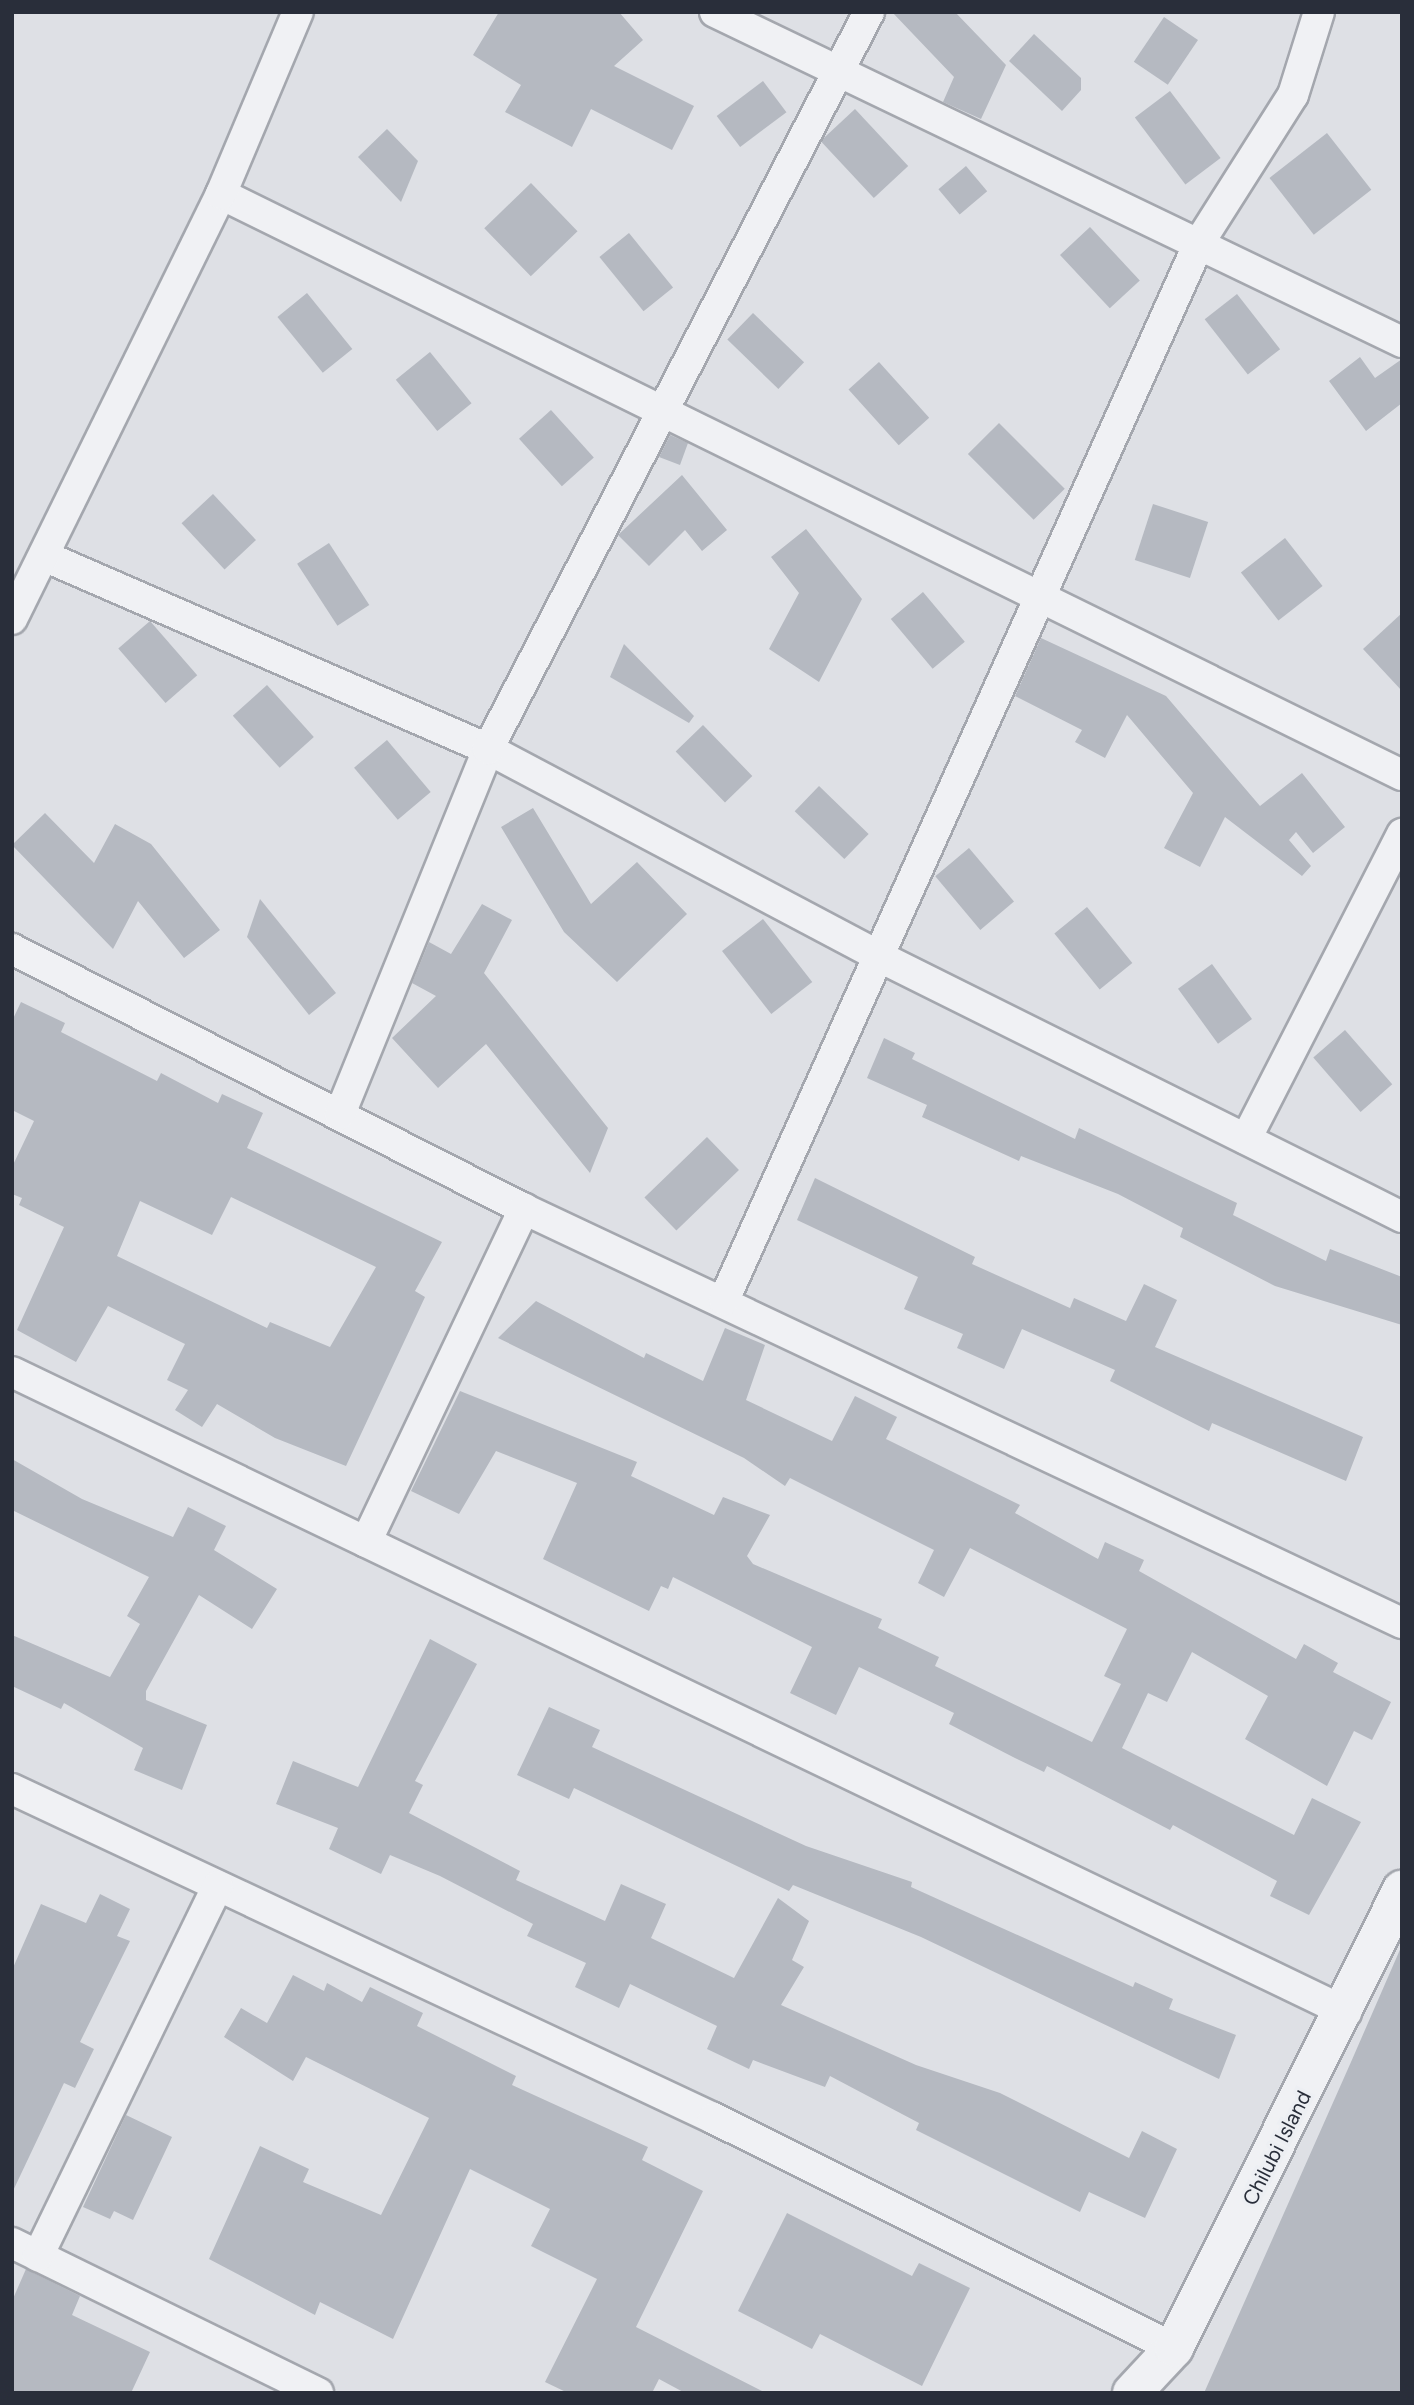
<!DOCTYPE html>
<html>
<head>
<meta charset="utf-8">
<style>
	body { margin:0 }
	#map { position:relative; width:1414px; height:2405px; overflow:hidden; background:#dee0e5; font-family:Figtree,sans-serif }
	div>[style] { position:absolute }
	.building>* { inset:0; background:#b5b9c1; transform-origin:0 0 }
	.roads { filter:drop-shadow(2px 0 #a4a7ae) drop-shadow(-2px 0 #a4a7ae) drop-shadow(0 2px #a4a7ae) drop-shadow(0 -2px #a4a7ae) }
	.minor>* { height:30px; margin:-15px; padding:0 15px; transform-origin:15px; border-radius:15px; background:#f0f1f4 }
	.tertiary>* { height:38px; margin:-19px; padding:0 19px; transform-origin:19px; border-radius:19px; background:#f0f1f4 }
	span { translate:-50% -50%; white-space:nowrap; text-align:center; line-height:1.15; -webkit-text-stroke:7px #edeff3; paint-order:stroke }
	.street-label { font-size:21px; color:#292e3a }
	.frame { position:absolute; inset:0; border:14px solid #292e3a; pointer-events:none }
</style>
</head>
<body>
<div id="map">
	<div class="building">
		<div style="clip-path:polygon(499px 12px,619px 12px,643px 40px,614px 66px,694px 106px,672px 150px,591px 109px,572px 147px,505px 112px,521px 85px,473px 55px)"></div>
		<div style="clip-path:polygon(892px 12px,955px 12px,1006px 65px,981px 119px,943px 102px,954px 77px)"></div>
		<div style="left:1164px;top:17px;width:41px;height:54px;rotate:34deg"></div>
		<div style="clip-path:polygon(1034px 34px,1081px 78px,1081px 90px,1062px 111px,1009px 61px)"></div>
		<div style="left:763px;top:81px;width:39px;height:58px;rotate:53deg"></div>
		<div style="left:1170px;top:91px;width:84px;height:44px;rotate:53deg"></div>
		<div style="left:855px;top:109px;width:78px;height:47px;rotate:47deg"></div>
		<div style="clip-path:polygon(387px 129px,418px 161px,401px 202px,358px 157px)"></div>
		<div style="left:1327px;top:133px;width:72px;height:73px;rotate:52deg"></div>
		<div style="left:966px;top:166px;width:33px;height:36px;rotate:50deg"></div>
		<div style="left:531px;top:183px;width:67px;height:65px;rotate:46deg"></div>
		<div style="left:1090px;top:227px;width:73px;height:41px;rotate:47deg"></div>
		<div style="left:629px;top:233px;width:70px;height:38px;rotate:51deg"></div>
		<div style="left:307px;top:293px;width:72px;height:38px;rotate:51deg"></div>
		<div style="left:1237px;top:294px;width:70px;height:41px;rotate:52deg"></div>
		<div style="left:753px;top:313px;width:71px;height:37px;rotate:44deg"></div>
		<div style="left:430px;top:352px;width:66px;height:44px;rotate:51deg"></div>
		<div style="clip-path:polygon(1360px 357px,1375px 378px,1402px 359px,1402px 403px,1366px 431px,1329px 381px)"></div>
		<div style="left:879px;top:362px;width:75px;height:41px;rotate:48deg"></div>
		<div style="left:551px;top:410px;width:64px;height:43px;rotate:48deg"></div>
		<div style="left:999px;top:423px;width:93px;height:44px;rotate:45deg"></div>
		<div style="clip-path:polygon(670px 435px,688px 443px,680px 465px,659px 457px)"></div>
		<div style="clip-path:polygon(682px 475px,727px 530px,702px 551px,685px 530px,649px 566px,618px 535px)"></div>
		<div style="left:213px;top:494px;width:63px;height:43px;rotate:47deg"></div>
		<div style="left:1153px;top:504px;width:58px;height:59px;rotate:18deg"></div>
		<div style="clip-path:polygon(806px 529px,862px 599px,819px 682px,769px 649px,799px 593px,771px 557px)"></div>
		<div style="left:1285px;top:538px;width:61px;height:56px;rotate:52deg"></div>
		<div style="left:329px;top:543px;width:74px;height:38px;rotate:57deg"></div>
		<div style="left:923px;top:592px;width:65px;height:42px;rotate:50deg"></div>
		<div style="clip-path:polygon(1402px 613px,1402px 691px,1363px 649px)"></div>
		<div style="left:150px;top:621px;width:72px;height:42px;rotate:49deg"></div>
		<div style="clip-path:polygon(1041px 638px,1166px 696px,1260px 806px,1302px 773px,1345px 827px,1313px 853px,1296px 832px,1289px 840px,1311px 866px,1302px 876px,1225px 817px,1200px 867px,1164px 848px,1193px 793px,1127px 715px,1105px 758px,1075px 742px,1082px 730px,1015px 696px)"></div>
		<div style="clip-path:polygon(624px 644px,694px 716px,689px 723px,610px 677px)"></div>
		<div style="left:267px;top:685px;width:70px;height:46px;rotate:48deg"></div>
		<div style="left:703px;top:725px;width:71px;height:38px;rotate:46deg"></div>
		<div style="left:387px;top:740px;width:68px;height:43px;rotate:50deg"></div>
		<div style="left:819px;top:786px;width:69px;height:35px;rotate:44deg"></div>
		<div style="clip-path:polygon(533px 808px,591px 904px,637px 862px,687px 914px,617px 982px,564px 932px,501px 827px)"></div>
		<div style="clip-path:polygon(45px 813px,94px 863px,115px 824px,151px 844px,220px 930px,184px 958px,138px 901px,113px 949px,12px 845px)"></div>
		<div style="left:969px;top:848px;width:70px;height:44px;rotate:50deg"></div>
		<div style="clip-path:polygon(260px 899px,336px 993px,309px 1015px,247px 937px)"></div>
		<div style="clip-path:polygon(482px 904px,512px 920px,484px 973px,608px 1128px,590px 1173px,486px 1044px,438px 1088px,392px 1038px,436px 996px,412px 983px,429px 942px,451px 954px)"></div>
		<div style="left:1087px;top:907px;width:72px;height:42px;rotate:51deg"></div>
		<div style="left:763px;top:919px;width:80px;height:52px;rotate:52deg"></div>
		<div style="left:1212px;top:964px;width:68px;height:42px;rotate:54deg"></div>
		<div style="clip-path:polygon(evenodd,21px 1002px,65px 1023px,61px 1032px,157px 1081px,161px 1073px,218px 1103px,222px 1094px,263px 1113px,247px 1148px,442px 1242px,415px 1291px,425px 1297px,346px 1466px,275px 1438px,217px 1404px,202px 1427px,175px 1410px,188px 1390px,167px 1380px,185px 1344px,108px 1306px,76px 1362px,17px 1330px,64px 1227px,19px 1205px,22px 1198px,12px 1194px,12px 1167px,34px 1121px,12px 1110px,12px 1021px,21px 1002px,231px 1197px,376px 1267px,330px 1347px,270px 1322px,267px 1328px,117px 1256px,140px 1201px,212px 1235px,231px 1197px)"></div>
		<div style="left:1345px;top:1030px;width:72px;height:42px;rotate:49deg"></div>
		<div style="clip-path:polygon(884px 1038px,915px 1053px,912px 1059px,1075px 1139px,1079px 1128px,1237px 1203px,1233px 1215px,1326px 1261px,1330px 1249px,1402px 1277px,1402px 1325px,1275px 1286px,1180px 1237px,1183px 1228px,1118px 1194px,1021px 1156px,1019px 1161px,922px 1117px,927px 1105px,867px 1078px)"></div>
		<div style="left:707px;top:1137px;width:46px;height:87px;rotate:46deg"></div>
		<div style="clip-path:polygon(815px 1178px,975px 1257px,972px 1264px,1070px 1308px,1074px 1298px,1126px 1321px,1144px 1284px,1177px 1300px,1155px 1347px,1363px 1437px,1346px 1481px,1212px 1423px,1209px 1431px,1110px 1381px,1115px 1370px,1022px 1329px,1004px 1369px,957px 1348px,963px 1334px,904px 1309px,918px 1277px,797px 1220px)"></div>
		<div style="clip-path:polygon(536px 1301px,644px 1358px,646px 1353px,703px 1381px,725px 1328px,765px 1345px,746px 1400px,832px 1441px,855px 1396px,897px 1417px,886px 1439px,1020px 1505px,1015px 1513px,1098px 1559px,1105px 1542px,1144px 1560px,1139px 1571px,1296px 1659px,1304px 1644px,1338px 1663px,1333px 1672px,1391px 1702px,1372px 1740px,1354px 1731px,1327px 1786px,1245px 1739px,1268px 1696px,1192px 1652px,1167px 1702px,1148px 1693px,1122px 1748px,1294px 1835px,1312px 1798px,1361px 1822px,1309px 1915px,1270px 1896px,1277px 1881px,1173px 1825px,1170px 1830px,1047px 1766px,1044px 1772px,1013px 1757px,949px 1724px,954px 1713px,859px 1667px,836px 1715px,790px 1693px,812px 1647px,673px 1577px,668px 1589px,661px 1586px,649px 1611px,543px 1559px,577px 1483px,496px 1451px,459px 1514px,411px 1491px,460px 1391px,637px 1462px,631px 1476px,714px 1515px,723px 1497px,770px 1515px,747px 1556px,753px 1564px,882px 1619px,878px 1628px,939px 1657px,935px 1666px,1092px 1742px,1121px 1684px,1104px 1676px,1127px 1629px,970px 1548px,944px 1597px,918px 1583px,934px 1550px,790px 1478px,785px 1486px,744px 1458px,498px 1338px)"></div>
		<div style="clip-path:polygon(12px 1459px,82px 1499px,173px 1537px,188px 1507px,226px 1526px,214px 1550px,277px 1589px,252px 1629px,199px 1595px,146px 1691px,146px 1700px,207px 1725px,182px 1790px,134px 1770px,143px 1748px,64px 1703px,61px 1709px,12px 1686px,12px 1635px,110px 1677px,140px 1624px,127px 1616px,149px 1577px,12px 1510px)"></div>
		<div style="clip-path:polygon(430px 1639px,477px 1664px,415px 1781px,423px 1785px,409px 1813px,520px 1871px,516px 1880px,605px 1921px,621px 1884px,666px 1904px,651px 1938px,734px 1978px,778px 1898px,809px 1921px,792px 1960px,804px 1967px,781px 2005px,916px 2065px,1000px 2093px,1129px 2158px,1142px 2131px,1177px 2149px,1145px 2218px,1089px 2192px,1080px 2212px,916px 2130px,919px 2123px,830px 2076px,825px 2087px,753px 2060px,749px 2069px,707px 2049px,717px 2026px,630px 1984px,619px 2008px,575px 1987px,586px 1963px,527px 1936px,533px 1924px,440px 1876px,390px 1855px,381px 1874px,329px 1849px,338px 1828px,276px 1804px,293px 1761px,358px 1787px)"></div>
		<div style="clip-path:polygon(549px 1707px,600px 1730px,592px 1747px,806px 1846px,912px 1882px,911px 1887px,1133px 1987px,1135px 1982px,1173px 1999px,1169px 2009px,1236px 2035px,1219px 2079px,921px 1937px,793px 1885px,789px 1891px,574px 1788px,569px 1799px,517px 1775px)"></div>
		<div style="clip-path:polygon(100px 1894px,130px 1909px,117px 1936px,130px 1941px,80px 2042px,94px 2049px,75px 2088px,64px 2083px,12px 2193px,12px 1970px,41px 1904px,86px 1923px)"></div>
		<div style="clip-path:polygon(1402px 1945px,1402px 2393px,1204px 2393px,1351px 2062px)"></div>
		<div style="clip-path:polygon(293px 1975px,324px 1991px,327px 1983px,362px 2002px,370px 1987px,423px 2013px,417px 2026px,516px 2076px,512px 2085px,648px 2147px,642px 2160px,703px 2191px,636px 2327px,766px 2393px,685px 2393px,659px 2379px,652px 2393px,568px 2393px,545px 2382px,597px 2279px,531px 2246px,550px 2209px,470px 2169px,393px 2339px,320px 2302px,315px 2315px,209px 2259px,260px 2146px,309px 2169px,303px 2182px,381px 2215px,429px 2118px,306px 2057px,293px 2081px,224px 2037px,241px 2008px,267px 2023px)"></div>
		<div style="clip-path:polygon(126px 2115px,172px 2137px,133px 2220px,114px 2211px,110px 2219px,83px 2207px)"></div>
		<div style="clip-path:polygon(787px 2213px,912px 2276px,919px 2263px,970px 2288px,922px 2386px,820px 2334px,812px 2349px,738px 2311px)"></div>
		<div style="clip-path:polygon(26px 2269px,80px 2296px,72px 2315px,150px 2352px,131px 2393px,12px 2393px,12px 2301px)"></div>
	</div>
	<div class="roads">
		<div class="minor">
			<div style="left:715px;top:12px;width:762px;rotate:25.66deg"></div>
			<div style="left:221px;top:194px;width:1316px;rotate:26.2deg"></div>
			<div style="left:44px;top:556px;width:484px;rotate:23.5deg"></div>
			<div style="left:488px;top:749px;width:446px;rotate:27.9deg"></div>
			<div style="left:882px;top:958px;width:581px;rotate:26.48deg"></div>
			<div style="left:12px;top:619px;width:474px;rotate:-63.8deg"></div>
			<div style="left:221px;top:194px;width:198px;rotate:-67.1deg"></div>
			<div style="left:12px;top:949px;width:574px;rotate:26.92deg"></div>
			<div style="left:524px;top:1209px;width:971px;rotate:25.25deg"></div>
			<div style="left:340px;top:1114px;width:394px;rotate:-67.9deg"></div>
			<div style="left:488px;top:749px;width:830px;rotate:-62.66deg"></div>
			<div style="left:1246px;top:1139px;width:343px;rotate:-62.9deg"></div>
			<div style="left:724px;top:1300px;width:1159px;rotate:-65.8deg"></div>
			<div style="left:1199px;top:243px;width:175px;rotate:-57.6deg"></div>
			<div style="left:1293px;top:95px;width:87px;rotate:-72.6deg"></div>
			<div style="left:12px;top:1372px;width:1480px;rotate:25.63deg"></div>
			<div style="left:366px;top:1542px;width:369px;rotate:-64.6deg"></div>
			<div style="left:12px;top:1789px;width:774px;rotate:25.14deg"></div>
			<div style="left:713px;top:2118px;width:515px;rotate:26.52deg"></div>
			<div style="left:12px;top:2243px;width:341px;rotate:26.1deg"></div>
			<div style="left:38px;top:2256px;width:411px;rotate:-64.1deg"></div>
		</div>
		<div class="tertiary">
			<div style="left:1132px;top:2393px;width:62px;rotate:-47deg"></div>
			<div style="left:1174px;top:2348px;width:512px;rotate:-63.54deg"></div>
		</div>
	</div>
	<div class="street-label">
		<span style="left:1277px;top:2148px;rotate:-63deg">Chilubi Island</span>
	</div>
	<div class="frame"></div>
</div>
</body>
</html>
